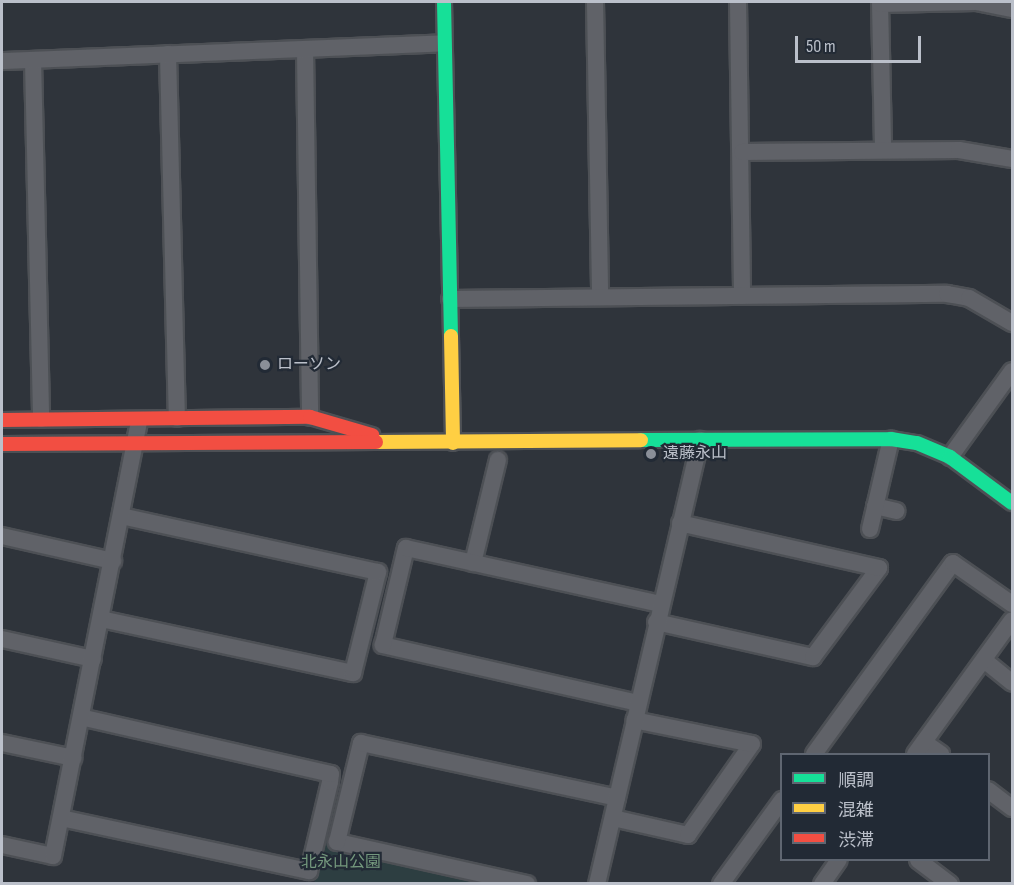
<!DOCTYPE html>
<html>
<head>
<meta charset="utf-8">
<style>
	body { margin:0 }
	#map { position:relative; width:1014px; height:885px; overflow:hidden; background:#2f343b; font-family:"Sofia Sans Condensed","Noto Sans JP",sans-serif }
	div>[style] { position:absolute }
	.green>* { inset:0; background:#2d3e41 }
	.roads { filter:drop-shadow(2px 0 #4d5055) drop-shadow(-2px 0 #4d5055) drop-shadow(0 2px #4d5055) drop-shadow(0 -2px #4d5055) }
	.street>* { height:16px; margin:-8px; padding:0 8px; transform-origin:8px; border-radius:8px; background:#606268 }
	.fast>* { height:14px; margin:-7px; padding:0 7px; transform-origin:7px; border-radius:7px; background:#16e098 }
	.slow>* { height:14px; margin:-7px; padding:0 7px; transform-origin:7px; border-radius:7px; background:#ffcf43 }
	.jam>* { height:14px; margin:-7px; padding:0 7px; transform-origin:7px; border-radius:7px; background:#f24e42 }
	.dots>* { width:16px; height:16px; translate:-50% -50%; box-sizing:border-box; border:3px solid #222a35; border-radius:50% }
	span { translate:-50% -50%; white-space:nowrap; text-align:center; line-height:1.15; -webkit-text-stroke:4.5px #222a35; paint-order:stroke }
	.poi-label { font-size:16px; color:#bbc0ca }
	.left { translate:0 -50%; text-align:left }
	.park-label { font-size:16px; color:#74987d }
	.frame { position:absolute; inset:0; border:3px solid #bbc0ca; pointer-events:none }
	.legend { position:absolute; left:780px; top:753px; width:210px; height:108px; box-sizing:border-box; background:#222a35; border:2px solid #5f6671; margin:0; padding:8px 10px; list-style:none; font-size:18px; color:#bbc0ca }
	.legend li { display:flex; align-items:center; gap:12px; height:30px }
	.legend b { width:30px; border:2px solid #5f6671 }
	.scale { position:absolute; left:795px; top:36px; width:126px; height:27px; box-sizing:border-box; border:3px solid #bbc0ca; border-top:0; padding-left:8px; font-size:18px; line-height:21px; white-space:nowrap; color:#bbc0ca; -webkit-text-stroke:4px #222a35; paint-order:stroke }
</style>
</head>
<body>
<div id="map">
	<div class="green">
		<div style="clip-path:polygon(325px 838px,337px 842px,509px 884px,314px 884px)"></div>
	</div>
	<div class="roads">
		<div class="street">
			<div style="left:595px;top:2px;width:294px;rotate:89deg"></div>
			<div style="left:738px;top:2px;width:294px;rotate:89.2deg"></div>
			<div style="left:880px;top:2px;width:148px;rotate:88.8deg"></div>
			<div style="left:880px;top:4px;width:96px;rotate:-1.2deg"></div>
			<div style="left:976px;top:2px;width:37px;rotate:11deg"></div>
			<div style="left:305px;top:49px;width:368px;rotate:89.2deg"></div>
			<div style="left:168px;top:54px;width:364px;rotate:88.6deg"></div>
			<div style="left:33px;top:60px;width:359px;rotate:88.7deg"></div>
			<div style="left:2px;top:61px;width:442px;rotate:-2.3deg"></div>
			<div style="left:742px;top:152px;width:217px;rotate:-0.5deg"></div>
			<div style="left:959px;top:150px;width:54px;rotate:9.6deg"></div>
			<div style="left:450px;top:299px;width:497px;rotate:-0.6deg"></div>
			<div style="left:947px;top:294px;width:22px;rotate:10deg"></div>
			<div style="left:969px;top:298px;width:50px;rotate:30.2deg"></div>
			<div style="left:950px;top:457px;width:106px;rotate:-54.2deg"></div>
			<div style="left:875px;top:506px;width:22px;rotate:13deg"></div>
			<div style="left:870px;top:529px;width:92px;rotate:-76.9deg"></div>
			<div style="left:2px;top:536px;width:114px;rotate:12.7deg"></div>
			<div style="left:473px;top:563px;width:106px;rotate:-76.4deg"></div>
			<div style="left:101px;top:619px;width:258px;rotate:12.1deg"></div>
			<div style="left:353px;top:673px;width:104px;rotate:-76.1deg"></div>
			<div style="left:378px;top:572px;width:262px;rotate:-167.7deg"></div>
			<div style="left:656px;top:622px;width:161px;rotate:12.6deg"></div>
			<div style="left:813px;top:657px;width:111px;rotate:-53.4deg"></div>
			<div style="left:879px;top:568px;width:204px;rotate:-167.3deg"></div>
			<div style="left:2px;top:639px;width:93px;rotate:12.4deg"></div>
			<div style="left:984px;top:660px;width:36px;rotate:39deg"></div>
			<div style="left:638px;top:703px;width:262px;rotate:-167.2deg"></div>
			<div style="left:383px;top:645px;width:100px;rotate:-76.7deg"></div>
			<div style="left:406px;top:548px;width:260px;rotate:12.4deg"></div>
			<div style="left:924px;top:742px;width:21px;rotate:35deg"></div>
			<div style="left:2px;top:743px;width:73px;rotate:11.9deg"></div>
			<div style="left:814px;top:754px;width:236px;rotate:-54deg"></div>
			<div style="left:953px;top:563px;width:72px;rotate:34.8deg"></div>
			<div style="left:915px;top:754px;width:165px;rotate:-54.1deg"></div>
			<div style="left:988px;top:790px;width:30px;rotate:37deg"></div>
			<div style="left:61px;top:818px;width:254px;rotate:12.1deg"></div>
			<div style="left:309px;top:871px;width:91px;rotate:-76.7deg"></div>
			<div style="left:330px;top:782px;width:8px;rotate:-83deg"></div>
			<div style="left:331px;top:774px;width:256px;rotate:-167.2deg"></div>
			<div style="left:613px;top:818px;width:77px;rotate:12.8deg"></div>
			<div style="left:688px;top:835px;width:111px;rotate:-54.9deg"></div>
			<div style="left:752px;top:744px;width:120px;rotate:-168.5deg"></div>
			<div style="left:2px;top:845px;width:52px;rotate:12.2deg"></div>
			<div style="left:53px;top:856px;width:444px;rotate:-78.8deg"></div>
			<div style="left:918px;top:860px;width:40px;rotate:37deg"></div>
			<div style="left:527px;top:884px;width:195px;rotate:-167.5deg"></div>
			<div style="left:337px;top:842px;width:102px;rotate:-76.4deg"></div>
			<div style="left:361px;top:743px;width:262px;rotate:12.1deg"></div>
			<div style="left:597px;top:884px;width:456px;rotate:-76.9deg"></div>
			<div style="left:721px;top:884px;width:104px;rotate:-54deg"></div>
			<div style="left:822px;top:884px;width:29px;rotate:-55deg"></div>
		</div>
		<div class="fast">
			<div style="left:444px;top:2px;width:334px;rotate:88.8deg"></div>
			<div style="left:641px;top:440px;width:250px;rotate:-0.2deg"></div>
			<div style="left:891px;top:439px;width:26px;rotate:9deg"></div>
			<div style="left:917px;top:443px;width:36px;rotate:23deg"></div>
			<div style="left:950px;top:457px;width:77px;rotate:36.6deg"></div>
		</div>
		<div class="slow">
			<div style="left:451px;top:336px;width:107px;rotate:88.9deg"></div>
			<div style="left:376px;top:442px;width:265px;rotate:-0.4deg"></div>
		</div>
		<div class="jam">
			<div style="left:2px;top:420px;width:308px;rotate:-0.6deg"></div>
			<div style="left:310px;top:417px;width:65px;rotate:16.2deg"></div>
			<div style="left:2px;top:444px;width:374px;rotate:-0.3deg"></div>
		</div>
	</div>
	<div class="dots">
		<div style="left:265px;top:365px;background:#8a8f98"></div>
		<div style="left:651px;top:454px;background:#8a8f98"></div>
	</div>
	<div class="poi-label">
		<span class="left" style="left:277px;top:365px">ローソン</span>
		<span class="left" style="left:663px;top:454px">遠藤永山</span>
	</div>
	<div class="park-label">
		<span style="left:341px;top:863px">北永山公園</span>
	</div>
	<div class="frame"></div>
	<ul class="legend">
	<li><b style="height:8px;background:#16e098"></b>順調</li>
	<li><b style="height:8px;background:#ffcf43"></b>混雑</li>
	<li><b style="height:8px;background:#f24e42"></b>渋滞</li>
	</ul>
	<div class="scale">50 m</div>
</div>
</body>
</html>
